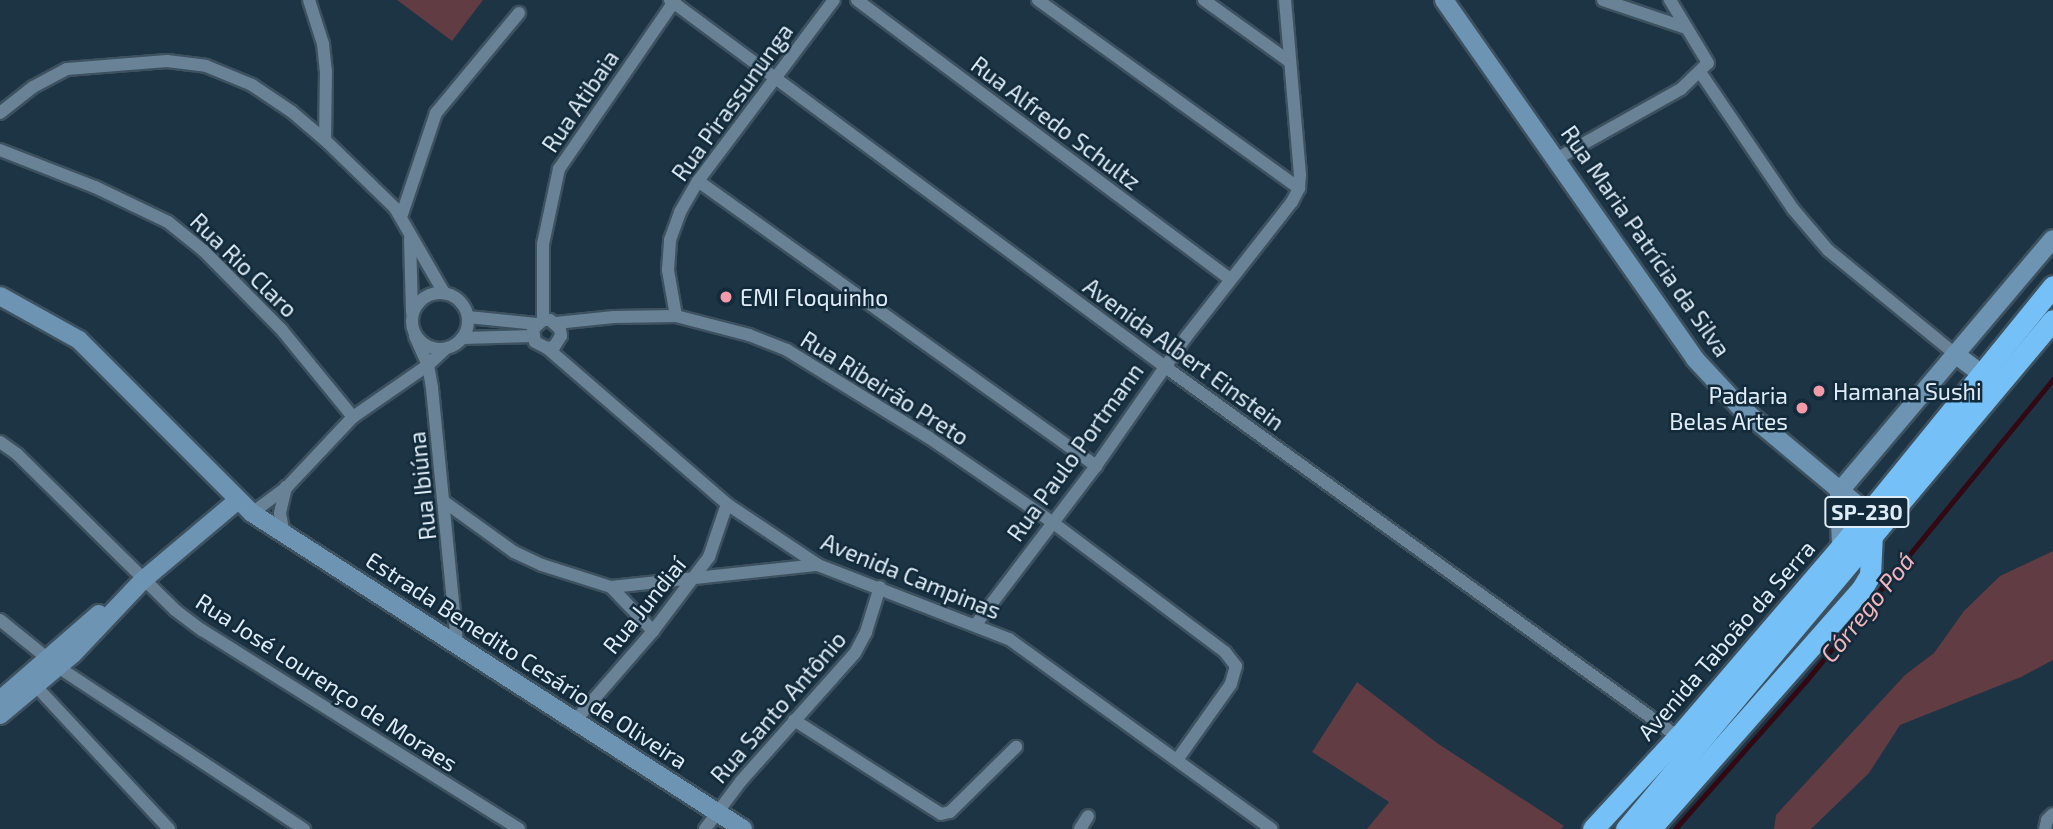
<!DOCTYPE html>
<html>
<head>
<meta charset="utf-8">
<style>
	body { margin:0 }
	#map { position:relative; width:2053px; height:829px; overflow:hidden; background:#1c3444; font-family:"Exo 2",sans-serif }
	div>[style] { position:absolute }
	.green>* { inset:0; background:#613c42 }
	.stream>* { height:4.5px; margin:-2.25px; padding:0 2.25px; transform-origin:2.25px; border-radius:2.25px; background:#320913 }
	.roads { filter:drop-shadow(2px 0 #3d515f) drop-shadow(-2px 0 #3d515f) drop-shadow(0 2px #3d515f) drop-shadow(0 -2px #3d515f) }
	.street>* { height:12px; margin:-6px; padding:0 6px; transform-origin:6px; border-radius:6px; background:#698296 }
	.street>.ring { margin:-6px; padding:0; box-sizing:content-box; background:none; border:12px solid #698296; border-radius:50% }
	.secondary>* { height:18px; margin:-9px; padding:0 9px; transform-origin:9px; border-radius:9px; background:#6d95b3 }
	.highway>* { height:21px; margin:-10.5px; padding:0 10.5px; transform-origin:10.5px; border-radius:10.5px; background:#75c0f6 }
	.dots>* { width:19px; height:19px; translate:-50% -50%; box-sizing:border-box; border:4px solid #122a3a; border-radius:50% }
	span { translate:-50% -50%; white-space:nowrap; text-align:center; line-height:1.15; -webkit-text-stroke:5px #122a3a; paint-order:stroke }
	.shield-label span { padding:2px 5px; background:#122a3a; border:2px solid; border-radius:5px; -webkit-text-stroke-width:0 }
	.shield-label { font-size:21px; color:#deecf7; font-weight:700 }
	.street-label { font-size:23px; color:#deecf7 }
	.poi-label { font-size:23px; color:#deecf7 }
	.left { translate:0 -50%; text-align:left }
	.right { translate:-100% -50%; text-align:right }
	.water-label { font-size:24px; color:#f5b3bc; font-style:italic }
</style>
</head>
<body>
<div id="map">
	<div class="green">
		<div style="clip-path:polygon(397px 0,483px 0,452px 41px)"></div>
		<div style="clip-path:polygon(2053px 551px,2053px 660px,2021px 677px,1900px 725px,1869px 773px,1811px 829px,1774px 829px,1776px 815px,1905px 675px,1934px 653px,1964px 611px,2000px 576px)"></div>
		<div style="clip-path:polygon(1357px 682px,1437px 743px,1564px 826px,1561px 829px,1367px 829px,1389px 802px,1312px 752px)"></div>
	</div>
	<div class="stream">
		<div style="left:1675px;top:829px;width:198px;rotate:-48.5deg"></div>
		<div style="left:1806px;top:681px;width:390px;rotate:-50.7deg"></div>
	</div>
	<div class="roads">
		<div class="street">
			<div style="left:309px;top:0;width:46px;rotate:72.3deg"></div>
			<div style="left:323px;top:44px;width:27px;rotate:84deg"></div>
			<div style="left:326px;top:71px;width:69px;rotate:90.8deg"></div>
			<div style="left:670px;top:0;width:615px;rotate:36.53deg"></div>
			<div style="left:1164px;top:366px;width:634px;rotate:35.82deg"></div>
			<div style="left:857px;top:0;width:466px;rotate:36.8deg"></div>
			<div style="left:1038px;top:0;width:322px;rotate:35.8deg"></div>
			<div style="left:1204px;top:0;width:105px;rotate:35.7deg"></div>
			<div style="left:1603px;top:0;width:88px;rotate:18.6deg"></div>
			<div style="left:1700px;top:72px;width:166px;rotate:55.8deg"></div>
			<div style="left:1793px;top:209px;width:54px;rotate:49.5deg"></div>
			<div style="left:1828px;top:250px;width:164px;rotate:39.3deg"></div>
			<div style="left:0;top:113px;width:42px;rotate:-38.2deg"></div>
			<div style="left:33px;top:87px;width:38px;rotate:-28deg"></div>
			<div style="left:67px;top:69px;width:100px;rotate:-4.6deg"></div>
			<div style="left:167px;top:61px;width:39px;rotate:7deg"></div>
			<div style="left:206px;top:66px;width:50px;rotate:22.4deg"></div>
			<div style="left:252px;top:85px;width:48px;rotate:34deg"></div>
			<div style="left:292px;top:112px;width:43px;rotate:40.3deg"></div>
			<div style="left:325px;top:140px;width:98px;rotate:44.2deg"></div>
			<div style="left:395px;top:208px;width:98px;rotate:60deg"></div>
			<div style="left:0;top:150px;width:102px;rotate:21.3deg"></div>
			<div style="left:95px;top:187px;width:81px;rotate:25.6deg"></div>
			<div style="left:168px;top:222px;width:46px;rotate:38.9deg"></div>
			<div style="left:204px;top:251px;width:110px;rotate:45.4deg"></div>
			<div style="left:281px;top:329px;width:114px;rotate:50.7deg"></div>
			<div style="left:1558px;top:158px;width:141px;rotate:-29.3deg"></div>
			<div style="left:1681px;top:89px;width:37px;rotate:-44deg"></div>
			<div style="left:1708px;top:63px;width:74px;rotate:-121.1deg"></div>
			<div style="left:698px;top:181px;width:490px;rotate:35.6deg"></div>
			<div style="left:401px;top:217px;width:110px;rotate:-71.4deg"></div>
			<div style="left:436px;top:113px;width:130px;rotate:-50.3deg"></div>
			<div style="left:410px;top:239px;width:73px;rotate:88.4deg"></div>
			<div class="ring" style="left:412px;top:293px;width:44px;height:44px"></div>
			<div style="left:676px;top:316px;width:47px;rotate:-99.9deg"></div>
			<div style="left:668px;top:270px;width:30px;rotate:-86deg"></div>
			<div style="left:670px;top:240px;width:30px;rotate:-70deg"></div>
			<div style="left:680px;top:212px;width:36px;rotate:-60deg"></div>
			<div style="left:698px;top:181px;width:226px;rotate:-53.1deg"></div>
			<div style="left:468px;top:317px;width:69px;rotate:5.8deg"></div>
			<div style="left:543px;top:320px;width:76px;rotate:-90deg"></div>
			<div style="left:543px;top:244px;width:77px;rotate:-78deg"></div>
			<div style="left:559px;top:169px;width:205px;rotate:-55.5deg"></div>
			<div style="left:556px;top:323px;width:58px;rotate:-5.9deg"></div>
			<div style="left:614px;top:317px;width:62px;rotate:-0.9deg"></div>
			<div style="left:676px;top:316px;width:75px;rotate:14.6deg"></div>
			<div style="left:749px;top:335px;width:41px;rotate:21.5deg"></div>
			<div style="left:787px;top:350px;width:166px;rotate:31.7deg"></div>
			<div style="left:928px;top:437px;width:150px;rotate:34.4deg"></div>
			<div style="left:1052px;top:522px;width:216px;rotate:36.9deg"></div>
			<div style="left:1225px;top:652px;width:18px;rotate:52deg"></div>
			<div style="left:1236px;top:666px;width:19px;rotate:106deg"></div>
			<div style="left:1231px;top:684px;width:93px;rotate:125.4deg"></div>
			<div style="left:415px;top:336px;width:32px;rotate:66deg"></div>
			<div style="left:428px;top:365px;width:23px;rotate:80deg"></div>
			<div style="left:432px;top:388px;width:258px;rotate:84.4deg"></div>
			<div style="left:462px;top:338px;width:71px;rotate:-1.6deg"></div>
			<div style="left:547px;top:348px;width:7px;rotate:-8deg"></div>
			<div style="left:554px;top:347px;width:13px;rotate:-58deg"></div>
			<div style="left:561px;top:336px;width:7px;rotate:-98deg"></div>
			<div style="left:560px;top:329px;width:13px;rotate:-138deg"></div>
			<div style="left:550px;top:320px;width:7px;rotate:180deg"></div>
			<div style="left:543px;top:320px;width:13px;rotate:138deg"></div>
			<div style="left:533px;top:329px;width:13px;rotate:81deg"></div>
			<div style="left:535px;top:342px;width:13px;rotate:27deg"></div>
			<div style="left:547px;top:348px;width:238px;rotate:40.9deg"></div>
			<div style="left:727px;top:504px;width:110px;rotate:33.8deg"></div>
			<div style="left:818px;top:565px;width:205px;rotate:21.2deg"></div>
			<div style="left:1009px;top:639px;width:324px;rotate:35.9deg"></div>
			<div style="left:0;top:442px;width:21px;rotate:35deg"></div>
			<div style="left:17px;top:454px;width:222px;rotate:44.6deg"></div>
			<div style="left:175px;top:610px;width:34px;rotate:37deg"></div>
			<div style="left:202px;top:630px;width:374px;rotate:32.1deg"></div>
			<div style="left:446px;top:503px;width:84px;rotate:35.8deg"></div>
			<div style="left:514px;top:552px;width:31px;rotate:25deg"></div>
			<div style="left:542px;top:565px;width:72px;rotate:17.7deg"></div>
			<div style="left:611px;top:587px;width:208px;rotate:-6.1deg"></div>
			<div style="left:252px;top:513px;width:44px;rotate:-36.6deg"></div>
			<div style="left:287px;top:487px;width:96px;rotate:-46.7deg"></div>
			<div style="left:353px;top:417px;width:91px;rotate:-34.7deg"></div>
			<div style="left:428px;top:365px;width:23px;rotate:-43deg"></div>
			<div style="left:284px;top:534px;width:21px;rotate:-101deg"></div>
			<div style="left:280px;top:513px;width:27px;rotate:-77deg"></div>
			<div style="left:611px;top:587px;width:61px;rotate:46.3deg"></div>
			<div style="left:0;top:620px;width:75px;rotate:39deg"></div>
			<div style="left:58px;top:667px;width:295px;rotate:33.4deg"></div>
			<div style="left:976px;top:624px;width:198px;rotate:-52.8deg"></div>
			<div style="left:1096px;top:466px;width:157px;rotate:-55.1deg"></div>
			<div style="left:1186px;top:337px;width:172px;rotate:-51.9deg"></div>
			<div style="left:1292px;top:202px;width:16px;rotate:-63deg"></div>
			<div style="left:1299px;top:188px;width:13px;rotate:-86deg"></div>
			<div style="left:1300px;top:175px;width:176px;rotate:-94.9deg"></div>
			<div style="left:32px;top:682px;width:201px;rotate:47deg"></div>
			<div style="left:794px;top:720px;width:174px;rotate:32.6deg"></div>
			<div style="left:941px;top:814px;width:9px;rotate:-13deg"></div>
			<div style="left:950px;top:812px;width:93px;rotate:-44.6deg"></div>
			<div style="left:574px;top:722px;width:121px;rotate:-49deg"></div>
			<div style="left:653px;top:631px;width:93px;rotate:-52.9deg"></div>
			<div style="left:709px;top:557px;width:56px;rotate:-71.2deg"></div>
			<div style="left:705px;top:829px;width:60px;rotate:-53.1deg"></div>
			<div style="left:741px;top:781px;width:171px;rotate:-48.3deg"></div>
			<div style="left:855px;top:653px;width:24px;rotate:-62deg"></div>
			<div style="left:866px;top:632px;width:47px;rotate:-72.7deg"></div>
			<div style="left:1080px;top:829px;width:15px;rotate:-58deg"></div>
			<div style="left:2045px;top:829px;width:9px;rotate:-77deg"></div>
			<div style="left:2047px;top:820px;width:8px;rotate:-45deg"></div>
		</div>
		<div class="secondary">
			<div style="left:1444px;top:0;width:438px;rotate:55deg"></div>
			<div style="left:1695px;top:359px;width:64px;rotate:46.9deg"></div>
			<div style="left:1739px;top:406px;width:167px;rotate:39.9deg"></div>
			<div style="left:0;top:296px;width:90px;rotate:29.1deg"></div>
			<div style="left:79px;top:340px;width:245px;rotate:45deg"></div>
			<div style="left:252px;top:513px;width:584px;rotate:32.76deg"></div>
			<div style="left:1955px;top:354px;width:45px;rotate:36.9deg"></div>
			<div style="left:1839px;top:492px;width:331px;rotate:-49.8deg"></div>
			<div style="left:1839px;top:492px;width:55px;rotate:87.9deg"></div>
			<div style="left:0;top:700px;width:131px;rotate:-41deg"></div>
			<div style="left:0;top:715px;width:95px;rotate:-39.9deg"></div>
			<div style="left:73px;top:654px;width:102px;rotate:-46.6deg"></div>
			<div style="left:143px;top:580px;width:124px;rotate:-40.1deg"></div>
		</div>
		<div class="highway">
			<div style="left:1593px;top:829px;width:125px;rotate:-47.3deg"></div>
			<div style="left:1678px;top:737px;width:250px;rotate:-49.4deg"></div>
			<div style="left:1841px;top:547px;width:336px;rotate:-50.9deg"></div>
			<div style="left:1626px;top:829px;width:664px;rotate:-50.01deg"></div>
			<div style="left:1650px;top:829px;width:319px;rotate:-48.6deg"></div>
			<div style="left:1861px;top:590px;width:17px;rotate:-59deg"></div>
			<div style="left:1870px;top:575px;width:43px;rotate:-87.3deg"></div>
		</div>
	</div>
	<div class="dots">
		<div style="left:726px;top:297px;background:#f39aa8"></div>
		<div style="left:1819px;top:391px;background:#f39aa8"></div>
		<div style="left:1802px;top:408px;background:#f39aa8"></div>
	</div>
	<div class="shield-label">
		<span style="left:1867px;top:512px">SP-230</span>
	</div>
	<div class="street-label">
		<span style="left:580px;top:101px;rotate:-56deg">Rua Atibaia</span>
		<span style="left:732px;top:102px;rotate:-54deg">Rua Pirassununga</span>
		<span style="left:1056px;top:123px;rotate:37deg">Rua Alfredo Schultz</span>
		<span style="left:1646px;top:241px;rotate:55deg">Rua Maria Patrícia da Silva</span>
		<span style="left:244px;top:265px;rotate:44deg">Rua Rio Claro</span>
		<span style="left:1184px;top:354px;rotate:36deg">Avenida Albert Einstein</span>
		<span style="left:885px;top:388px;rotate:32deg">Rua Ribeirão Preto</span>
		<span style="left:1075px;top:452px;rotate:-54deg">Rua Paulo Portmann</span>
		<span style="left:422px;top:486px;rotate:-96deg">Rua Ibiúna</span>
		<span style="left:911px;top:576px;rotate:22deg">Avenida Campinas</span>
		<span style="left:644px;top:605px;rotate:-51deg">Rua Jundiaí</span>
		<span style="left:1726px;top:640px;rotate:-49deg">Avenida Taboão da Serra</span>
		<span style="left:527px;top:660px;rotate:33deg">Estrada Benedito Cesário de Oliveira</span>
		<span style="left:327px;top:682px;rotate:33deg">Rua José Lourenço de Moraes</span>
		<span style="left:778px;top:707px;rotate:-49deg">Rua Santo Antônio</span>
	</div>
	<div class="poi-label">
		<span class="left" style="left:740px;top:297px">EMI Floquinho</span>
		<span class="left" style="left:1833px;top:391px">Hamana Sushi</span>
		<span class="right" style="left:1788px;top:408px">Padaria<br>Belas Artes</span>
	</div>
	<div class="water-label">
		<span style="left:1867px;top:607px;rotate:-51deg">Córrego Poá</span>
	</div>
</div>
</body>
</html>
